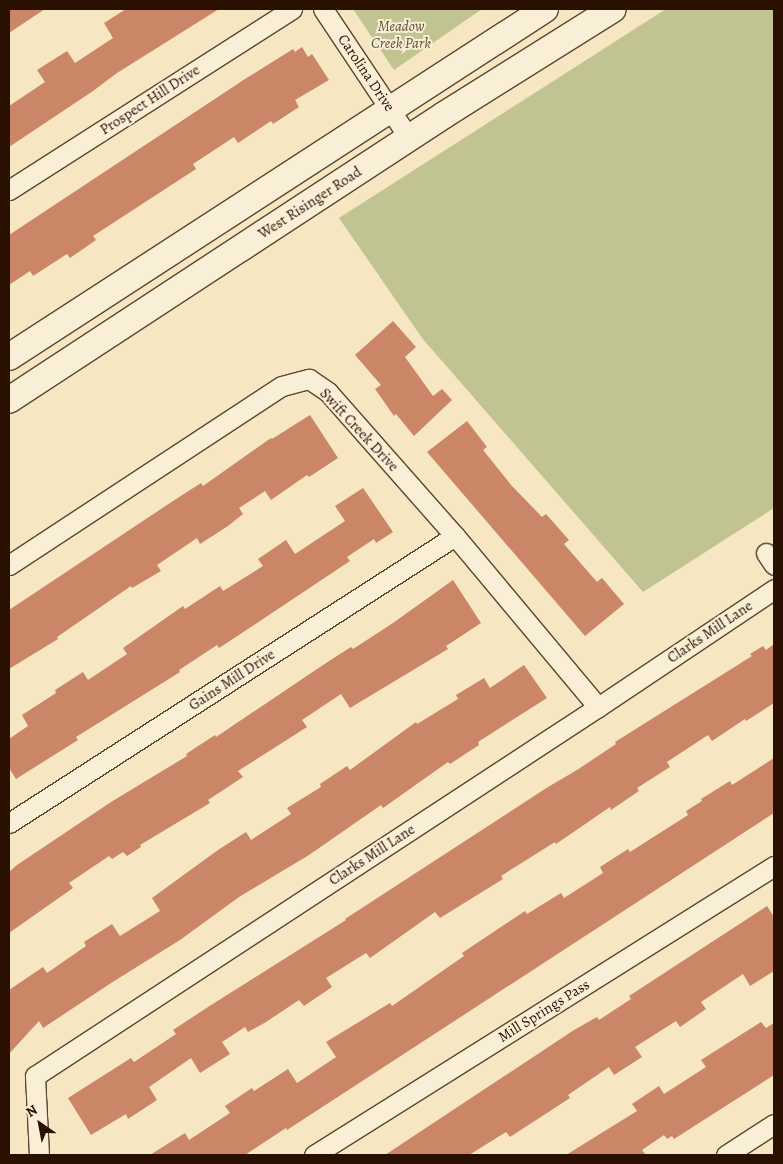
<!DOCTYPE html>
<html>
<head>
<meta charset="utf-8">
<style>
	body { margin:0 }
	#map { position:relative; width:783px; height:1164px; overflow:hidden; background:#f6e6c1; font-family:Alegreya,serif }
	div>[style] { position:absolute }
	.green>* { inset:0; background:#c1c490 }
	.building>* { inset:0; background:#cb8668 }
	.roads { filter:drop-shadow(1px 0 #5c4630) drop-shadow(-1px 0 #5c4630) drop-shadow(0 1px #5c4630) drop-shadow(0 -1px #5c4630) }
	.street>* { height:19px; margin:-9.5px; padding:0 9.5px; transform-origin:9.5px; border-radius:9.5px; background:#f9efd7 }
	.secondary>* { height:26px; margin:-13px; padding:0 13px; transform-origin:13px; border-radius:13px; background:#f9efd7 }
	span { translate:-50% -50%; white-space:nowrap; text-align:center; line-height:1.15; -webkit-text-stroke:4px #f9efd7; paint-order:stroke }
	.park-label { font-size:15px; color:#5e4f32; font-style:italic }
	.street-label { font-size:15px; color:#291000 }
	.frame { position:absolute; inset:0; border:10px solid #291000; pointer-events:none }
	.north { position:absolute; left:15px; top:1099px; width:50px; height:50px; -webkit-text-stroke:4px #f9efd7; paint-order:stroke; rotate:327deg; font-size:14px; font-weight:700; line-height:20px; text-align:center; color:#291000 }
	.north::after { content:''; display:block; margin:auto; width:18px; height:22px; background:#291000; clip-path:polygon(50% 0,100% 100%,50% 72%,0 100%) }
</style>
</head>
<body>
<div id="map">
	<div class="green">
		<div style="clip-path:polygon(353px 9px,482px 9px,394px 70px)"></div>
		<div style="clip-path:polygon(666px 9px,774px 9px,774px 508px,643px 592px,422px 338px,339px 218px)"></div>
	</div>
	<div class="building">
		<div style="clip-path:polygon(9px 9px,45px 9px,9px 33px)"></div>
		<div style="clip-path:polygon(126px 9px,219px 9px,117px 73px,93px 91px,9px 147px,9px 106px,45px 82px,37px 70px,67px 51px,75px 63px,113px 38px,104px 23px)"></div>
		<div style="clip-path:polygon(302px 47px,308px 57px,312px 54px,329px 80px,295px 100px,299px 107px,273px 124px,271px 121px,238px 143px,234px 137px,193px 164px,196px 169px,93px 236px,96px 240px,70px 258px,67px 254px,33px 276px,30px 271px,9px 285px,9px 235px,245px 79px,293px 49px,295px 52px)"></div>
		<div style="clip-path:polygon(393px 321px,416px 347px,405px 357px,433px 396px,442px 389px,452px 400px,414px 436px,396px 414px,394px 416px,375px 389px,381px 385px,355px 355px)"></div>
		<div style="clip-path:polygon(310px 415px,338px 458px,309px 477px,307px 475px,271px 500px,265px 491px,239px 508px,243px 514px,228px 526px,200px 544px,197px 538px,157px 565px,161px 571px,132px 588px,131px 586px,57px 637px,58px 639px,9px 669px,9px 610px,173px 501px,201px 483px,203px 486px,271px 438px,272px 439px)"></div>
		<div style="clip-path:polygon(467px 421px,487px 447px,483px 450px,512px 486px,542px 517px,546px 514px,569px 540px,564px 544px,597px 582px,602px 578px,624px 604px,585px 636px,427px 452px)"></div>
		<div style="clip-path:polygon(363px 488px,393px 532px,376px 543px,374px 539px,347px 557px,350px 561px,248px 629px,219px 648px,217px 645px,179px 670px,180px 672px,76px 737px,78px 740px,16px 779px,9px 768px,9px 739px,28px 726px,22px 715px,56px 693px,55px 690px,83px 672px,88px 680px,127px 654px,123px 648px,183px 606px,185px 609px,220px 586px,223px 591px,263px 566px,258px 559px,286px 540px,295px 554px,345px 521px,335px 506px)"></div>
		<div style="clip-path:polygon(453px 580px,481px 623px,446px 646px,448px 649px,350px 708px,341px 694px,302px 720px,307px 727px,238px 771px,243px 777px,208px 800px,210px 803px,140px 845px,141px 847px,127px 856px,123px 852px,112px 859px,109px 856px,69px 883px,73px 888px,9px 933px,9px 872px,17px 865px,111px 802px,187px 756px,186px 754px,215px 735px,216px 737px,326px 663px,351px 647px,353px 649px,393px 623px)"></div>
		<div style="clip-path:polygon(774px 644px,774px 703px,746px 721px,745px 719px,712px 741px,708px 735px,667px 762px,670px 767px,637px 788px,639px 791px,611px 810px,610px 807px,556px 844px,555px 842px,501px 876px,503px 879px,440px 918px,435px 912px,370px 958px,366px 953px,326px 978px,332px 987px,304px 1006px,299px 1000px,266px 1022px,248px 1032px,245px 1027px,222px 1042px,230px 1054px,200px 1073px,191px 1058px,149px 1087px,157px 1100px,128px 1119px,126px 1114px,91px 1135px,68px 1098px,131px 1058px,134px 1062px,176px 1034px,173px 1030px,208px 1007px,346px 920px,345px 919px,548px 787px,577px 770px,616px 744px,615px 742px,752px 656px,750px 654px,763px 646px,766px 650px)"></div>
		<div style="clip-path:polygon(524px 665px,547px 698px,478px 742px,479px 745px,450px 764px,448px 762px,383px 808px,381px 805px,309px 855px,239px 897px,180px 940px,111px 983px,43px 1028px,39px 1021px,9px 1054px,9px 990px,43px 967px,47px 973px,86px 946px,84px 942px,112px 924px,120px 936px,160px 911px,152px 898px,218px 850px,246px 832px,251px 840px,291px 814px,287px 808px,321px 787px,320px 784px,347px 766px,350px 770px,416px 722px,417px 724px,458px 699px,456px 695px,484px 678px,490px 688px)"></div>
		<div style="clip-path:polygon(774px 758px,774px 813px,287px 1130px,286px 1128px,245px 1155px,150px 1155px,185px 1133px,189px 1140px,230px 1113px,225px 1106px,252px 1088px,254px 1091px,288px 1069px,297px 1083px,336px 1057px,326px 1042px,390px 1003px,392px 1006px,464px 956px,462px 953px,525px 911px,527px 914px,561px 893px,564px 898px,603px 873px,600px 867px,628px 849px,630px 852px,688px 815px,686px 811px,702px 801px,701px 799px,730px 781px,732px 785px)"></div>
		<div style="clip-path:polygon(767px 906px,774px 917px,774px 971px,750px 986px,743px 974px,701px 1002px,706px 1009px,680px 1027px,676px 1021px,635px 1047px,642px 1057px,614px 1075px,609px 1067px,568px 1095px,570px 1098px,510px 1137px,506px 1132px,469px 1155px,385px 1155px,574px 1030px,597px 1017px,599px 1020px,631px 999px,629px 996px)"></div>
		<div style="clip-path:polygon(761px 1022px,766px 1028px,774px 1023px,774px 1075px,674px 1139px,672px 1136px,667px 1139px,664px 1135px,642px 1150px,646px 1155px,566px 1155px,637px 1111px,632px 1104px,659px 1086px,664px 1094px,706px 1067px,701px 1060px)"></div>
	</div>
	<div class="roads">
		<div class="street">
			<div style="left:323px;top:9px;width:155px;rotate:56.3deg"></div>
			<div style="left:9px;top:190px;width:336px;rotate:-32.6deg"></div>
			<div style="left:766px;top:553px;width:14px;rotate:56deg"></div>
			<div style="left:9px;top:565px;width:326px;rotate:-33.3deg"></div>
			<div style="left:282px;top:386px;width:28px;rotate:-15deg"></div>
			<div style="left:309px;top:379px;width:23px;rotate:34deg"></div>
			<div style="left:328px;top:392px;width:192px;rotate:48.6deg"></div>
			<div style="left:455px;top:536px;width:223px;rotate:50.1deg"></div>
			<div style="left:9px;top:823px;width:530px;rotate:-32.76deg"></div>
			<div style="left:39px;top:1155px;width:79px;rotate:-92.9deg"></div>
			<div style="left:35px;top:1076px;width:673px;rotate:-33.24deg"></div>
			<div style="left:598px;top:707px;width:212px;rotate:-33.8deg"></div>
			<div style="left:314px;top:1155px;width:543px;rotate:-32.14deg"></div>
			<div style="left:726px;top:1155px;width:57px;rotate:-32.9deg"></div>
		</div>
		<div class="secondary">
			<div style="left:9px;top:357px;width:639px;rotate:-32.99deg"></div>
			<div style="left:9px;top:400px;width:520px;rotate:-33.23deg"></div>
			<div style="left:444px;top:115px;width:199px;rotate:-32.1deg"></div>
		</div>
	</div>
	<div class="park-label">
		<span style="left:401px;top:35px">Meadow<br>Creek Park</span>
	</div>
	<div class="street-label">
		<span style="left:366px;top:73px;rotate:56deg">Carolina Drive</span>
		<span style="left:150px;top:100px;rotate:-33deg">Prospect Hill Drive</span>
		<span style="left:310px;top:203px;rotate:-33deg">West Risinger Road</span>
		<span style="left:359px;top:430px;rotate:47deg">Swift Creek Drive</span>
		<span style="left:710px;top:632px;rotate:-34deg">Clarks Mill Lane</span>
		<span style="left:232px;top:680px;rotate:-33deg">Gains Mill Drive</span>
		<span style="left:372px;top:855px;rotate:-33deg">Clarks Mill Lane</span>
		<span style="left:544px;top:1011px;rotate:-32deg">Mill Springs Pass</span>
	</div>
	<div class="frame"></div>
	<div class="north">N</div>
</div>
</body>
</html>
